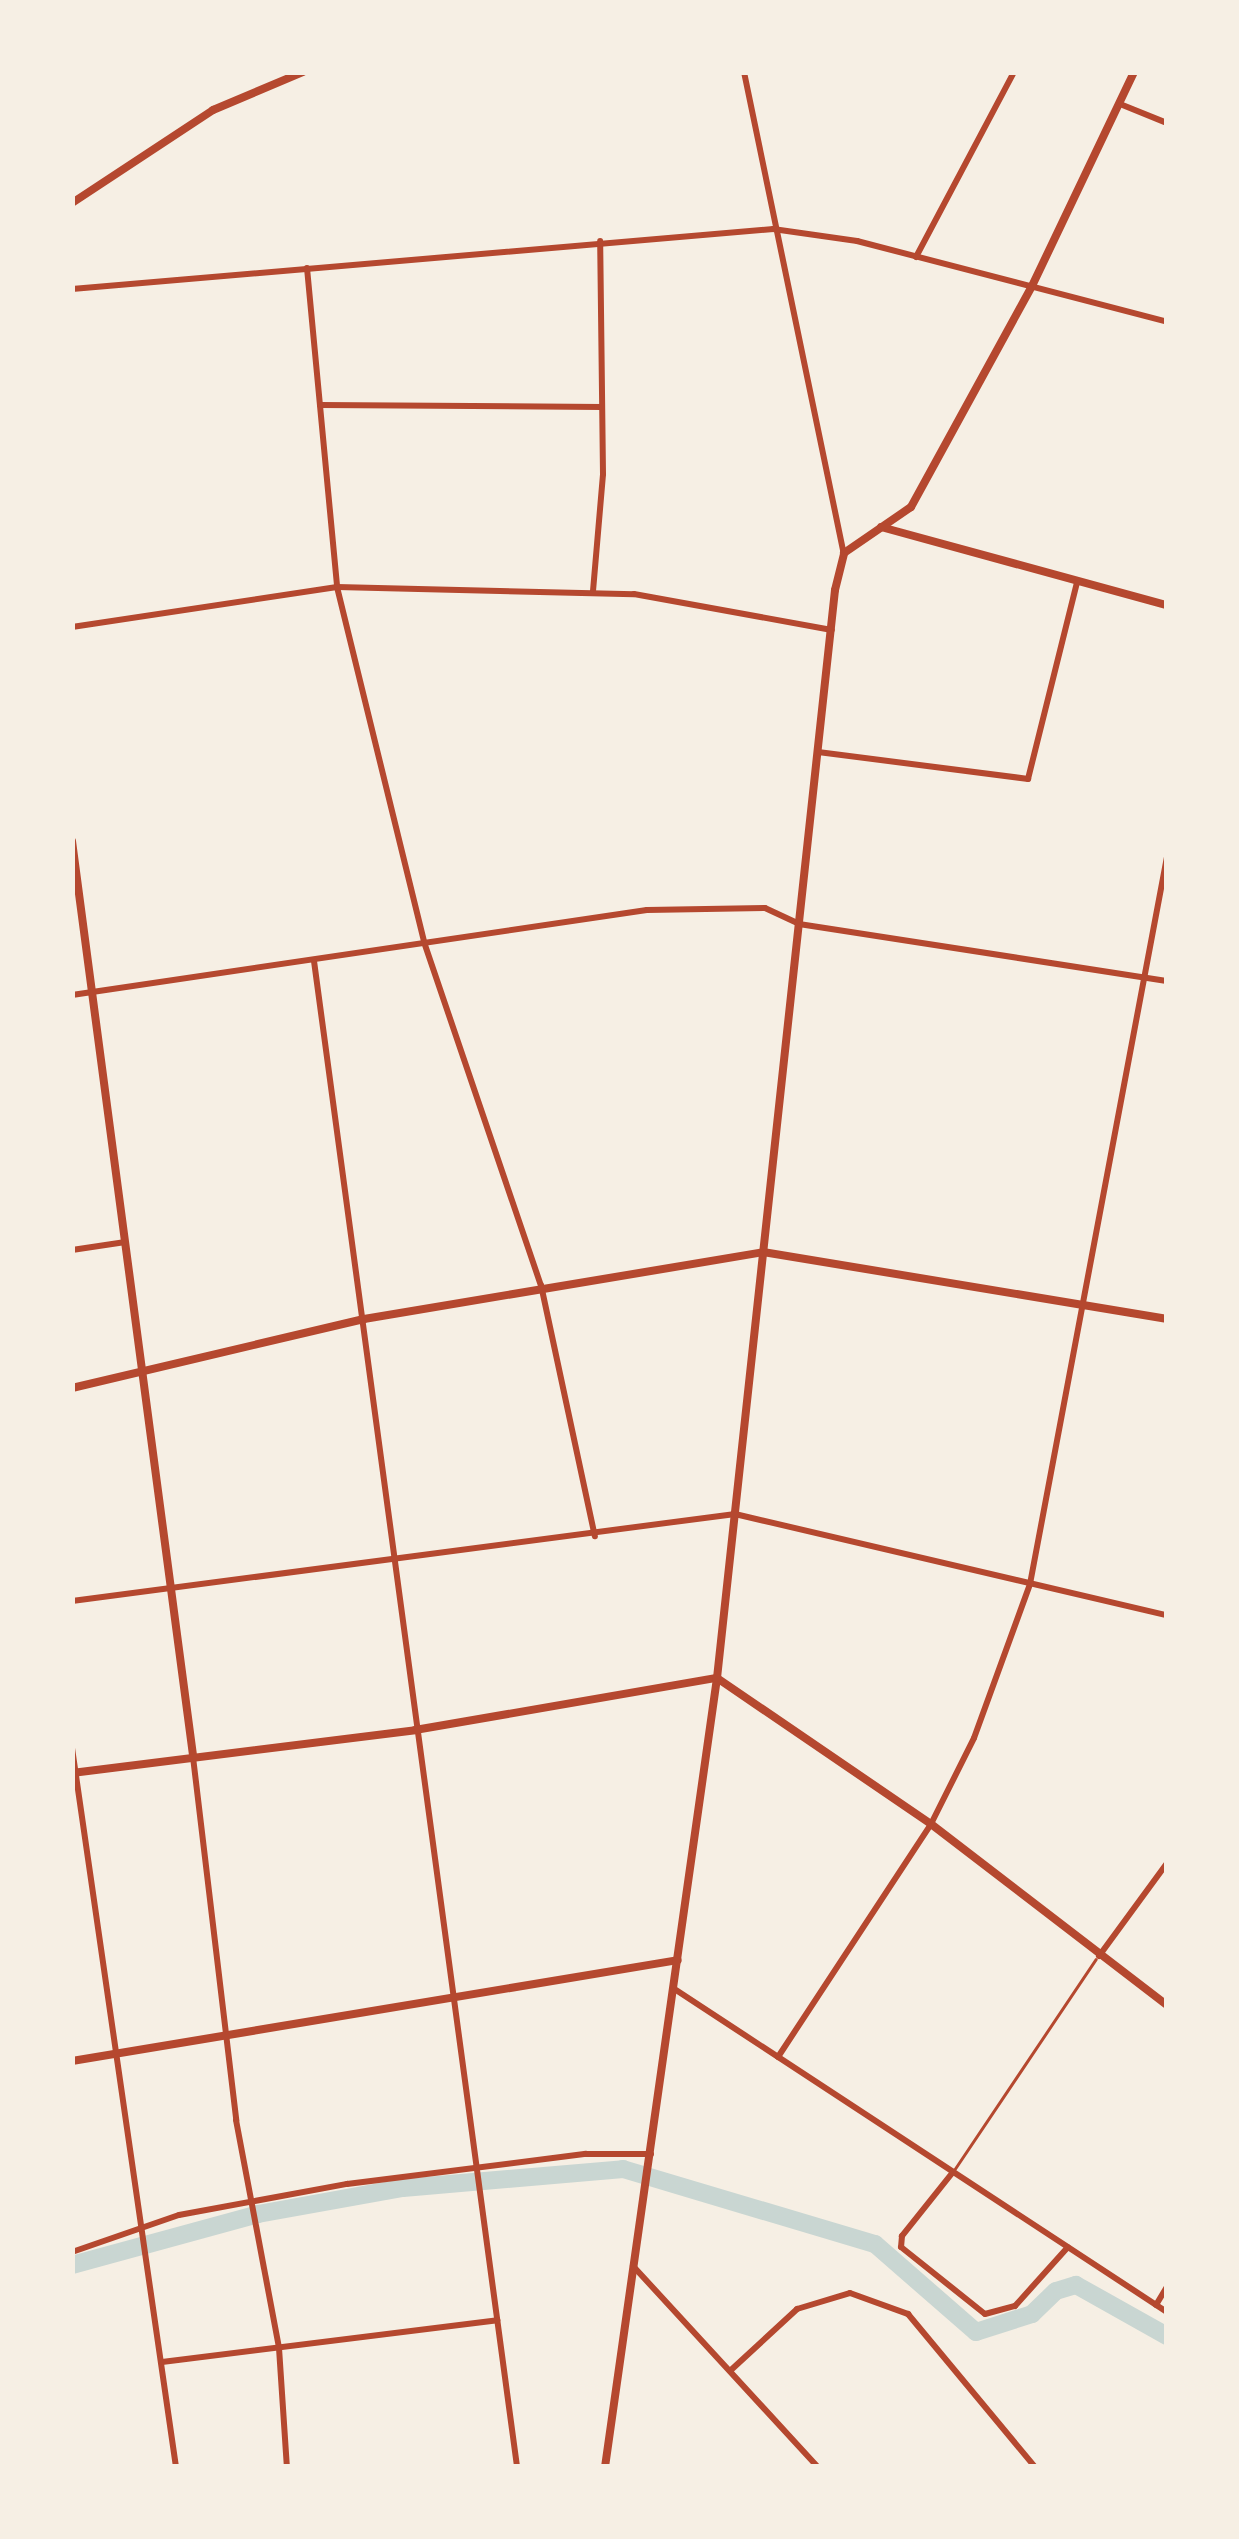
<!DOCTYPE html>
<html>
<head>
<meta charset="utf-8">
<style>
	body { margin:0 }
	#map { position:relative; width:1239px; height:2539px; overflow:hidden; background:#f6efe4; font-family:Lora,serif }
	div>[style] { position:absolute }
	.river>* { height:18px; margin:-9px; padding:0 9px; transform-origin:9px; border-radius:9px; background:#c9d6d2 }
	.service>* { height:3px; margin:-1.5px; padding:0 1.5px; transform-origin:1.5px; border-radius:1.5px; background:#b5482f }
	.minor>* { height:6px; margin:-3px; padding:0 3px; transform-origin:3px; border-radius:3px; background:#b5482f }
	.tertiary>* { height:8px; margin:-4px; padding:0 4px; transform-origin:4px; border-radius:4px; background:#b5482f }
	.secondary>* { height:8px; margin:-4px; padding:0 4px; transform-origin:4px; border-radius:4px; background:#b5482f }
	span { translate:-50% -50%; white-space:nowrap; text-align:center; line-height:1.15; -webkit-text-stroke:10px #f6efe4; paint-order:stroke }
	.frame { position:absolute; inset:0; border:75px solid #f6efe4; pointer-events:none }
</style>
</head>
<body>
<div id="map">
	<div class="river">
		<div style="left:72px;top:2265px;width:193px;rotate:-15.3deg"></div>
		<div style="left:258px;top:2214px;width:147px;rotate:-10.2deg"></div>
		<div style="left:403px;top:2188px;width:221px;rotate:-4.9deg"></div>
		<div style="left:623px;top:2169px;width:263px;rotate:16.6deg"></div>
		<div style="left:875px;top:2244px;width:134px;rotate:41.1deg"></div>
		<div style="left:976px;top:2332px;width:59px;rotate:-17.8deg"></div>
		<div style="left:1032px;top:2314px;width:33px;rotate:-44deg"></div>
		<div style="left:1056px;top:2291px;width:21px;rotate:-17deg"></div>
		<div style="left:1076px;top:2285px;width:104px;rotate:29.3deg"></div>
	</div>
	<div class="service">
		<div style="left:954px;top:2170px;width:254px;rotate:-56.1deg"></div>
	</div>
	<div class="minor">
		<div style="left:744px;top:72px;width:491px;rotate:78.3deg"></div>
		<div style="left:1120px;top:104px;width:51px;rotate:22deg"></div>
		<div style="left:916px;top:257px;width:209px;rotate:-62.1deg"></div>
		<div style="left:307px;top:268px;width:320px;rotate:84.6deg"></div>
		<div style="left:337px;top:587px;width:366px;rotate:76.2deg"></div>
		<div style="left:424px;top:942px;width:362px;rotate:71.2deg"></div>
		<div style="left:541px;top:1285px;width:257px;rotate:77.9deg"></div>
		<div style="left:72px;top:289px;width:704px;rotate:-4.89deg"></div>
		<div style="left:773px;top:229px;width:85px;rotate:8.1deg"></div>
		<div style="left:857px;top:241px;width:320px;rotate:14.6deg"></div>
		<div style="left:320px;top:405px;width:282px;rotate:0.4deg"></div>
		<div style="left:593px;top:591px;width:117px;rotate:-85.1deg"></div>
		<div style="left:603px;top:474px;width:233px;rotate:-90.7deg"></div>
		<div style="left:72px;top:627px;width:268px;rotate:-8.6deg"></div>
		<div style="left:337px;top:587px;width:297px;rotate:1.4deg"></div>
		<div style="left:634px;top:594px;width:201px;rotate:10.3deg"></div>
		<div style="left:818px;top:752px;width:212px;rotate:7.3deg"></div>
		<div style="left:1028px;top:779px;width:202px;rotate:-76deg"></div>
		<div style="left:314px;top:961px;width:1520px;rotate:82.32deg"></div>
		<div style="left:72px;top:995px;width:581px;rotate:-8.41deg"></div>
		<div style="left:647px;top:910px;width:118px;rotate:-1deg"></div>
		<div style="left:765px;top:908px;width:38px;rotate:25deg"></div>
		<div style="left:799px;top:924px;width:372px;rotate:8.8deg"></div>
		<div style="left:72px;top:1250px;width:54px;rotate:-8.6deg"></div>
		<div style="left:72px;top:1601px;width:669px;rotate:-7.48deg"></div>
		<div style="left:735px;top:1514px;width:444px;rotate:13.2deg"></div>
		<div style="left:72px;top:1748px;width:726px;rotate:81.77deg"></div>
		<div style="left:193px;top:1757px;width:366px;rotate:83.2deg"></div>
		<div style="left:236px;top:2120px;width:232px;rotate:79.3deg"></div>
		<div style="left:279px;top:2348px;width:119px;rotate:86.2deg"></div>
		<div style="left:1099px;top:1956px;width:115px;rotate:-53.8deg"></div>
		<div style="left:676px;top:1990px;width:587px;rotate:33.26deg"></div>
		<div style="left:778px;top:2057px;width:279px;rotate:-56.7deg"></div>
		<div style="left:931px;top:1824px;width:96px;rotate:-63.4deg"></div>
		<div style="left:974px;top:1738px;width:164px;rotate:-70deg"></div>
		<div style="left:1030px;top:1584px;width:740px;rotate:-79.33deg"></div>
		<div style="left:953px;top:2172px;width:82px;rotate:128.6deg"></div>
		<div style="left:902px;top:2236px;width:11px;rotate:95deg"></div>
		<div style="left:901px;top:2247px;width:107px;rotate:38.6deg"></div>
		<div style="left:985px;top:2314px;width:31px;rotate:-15deg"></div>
		<div style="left:1015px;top:2306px;width:79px;rotate:-48.1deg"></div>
		<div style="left:72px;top:2252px;width:113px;rotate:-19.1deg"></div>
		<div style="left:179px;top:2215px;width:171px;rotate:-10.5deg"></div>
		<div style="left:347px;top:2184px;width:241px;rotate:-7.2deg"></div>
		<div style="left:586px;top:2154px;width:65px"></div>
		<div style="left:633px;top:2266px;width:273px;rotate:47.4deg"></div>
		<div style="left:1156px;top:2305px;width:21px;rotate:-59deg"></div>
		<div style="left:162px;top:2362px;width:338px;rotate:-7.1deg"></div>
		<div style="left:731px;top:2370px;width:90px;rotate:-42.7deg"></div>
		<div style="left:797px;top:2309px;width:55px;rotate:-16.8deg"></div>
		<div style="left:850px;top:2293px;width:62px;rotate:19.9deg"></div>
		<div style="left:908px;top:2314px;width:199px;rotate:50.3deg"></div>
	</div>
	<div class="tertiary">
		<div style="left:72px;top:203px;width:169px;rotate:-33.4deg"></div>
		<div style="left:213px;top:110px;width:98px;rotate:-22.9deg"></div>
		<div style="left:881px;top:527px;width:296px;rotate:15.3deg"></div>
		<div style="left:72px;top:841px;width:922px;rotate:82.46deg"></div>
		<div style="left:72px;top:1388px;width:300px;rotate:-13.3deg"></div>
		<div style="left:364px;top:1319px;width:405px;rotate:-9.5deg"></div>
		<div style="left:763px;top:1252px;width:410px;rotate:9.4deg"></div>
	</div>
	<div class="secondary">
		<div style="left:72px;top:1773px;width:346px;rotate:-7.1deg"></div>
		<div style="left:415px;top:1730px;width:306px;rotate:-9.8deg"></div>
		<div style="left:717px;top:1678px;width:259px;rotate:34.3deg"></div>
		<div style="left:931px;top:1824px;width:297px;rotate:37.5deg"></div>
		<div style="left:72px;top:2061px;width:614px;rotate:-9.46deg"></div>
		<div style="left:605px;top:2467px;width:797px;rotate:-81.92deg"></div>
		<div style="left:717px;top:1678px;width:1094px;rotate:-83.81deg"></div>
		<div style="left:835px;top:590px;width:38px;rotate:-76deg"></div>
		<div style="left:844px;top:553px;width:81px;rotate:-34.5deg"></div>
		<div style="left:911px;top:507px;width:252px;rotate:-61.3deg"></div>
		<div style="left:1032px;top:286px;width:237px;rotate:-64.5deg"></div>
	</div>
	<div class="frame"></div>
</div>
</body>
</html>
